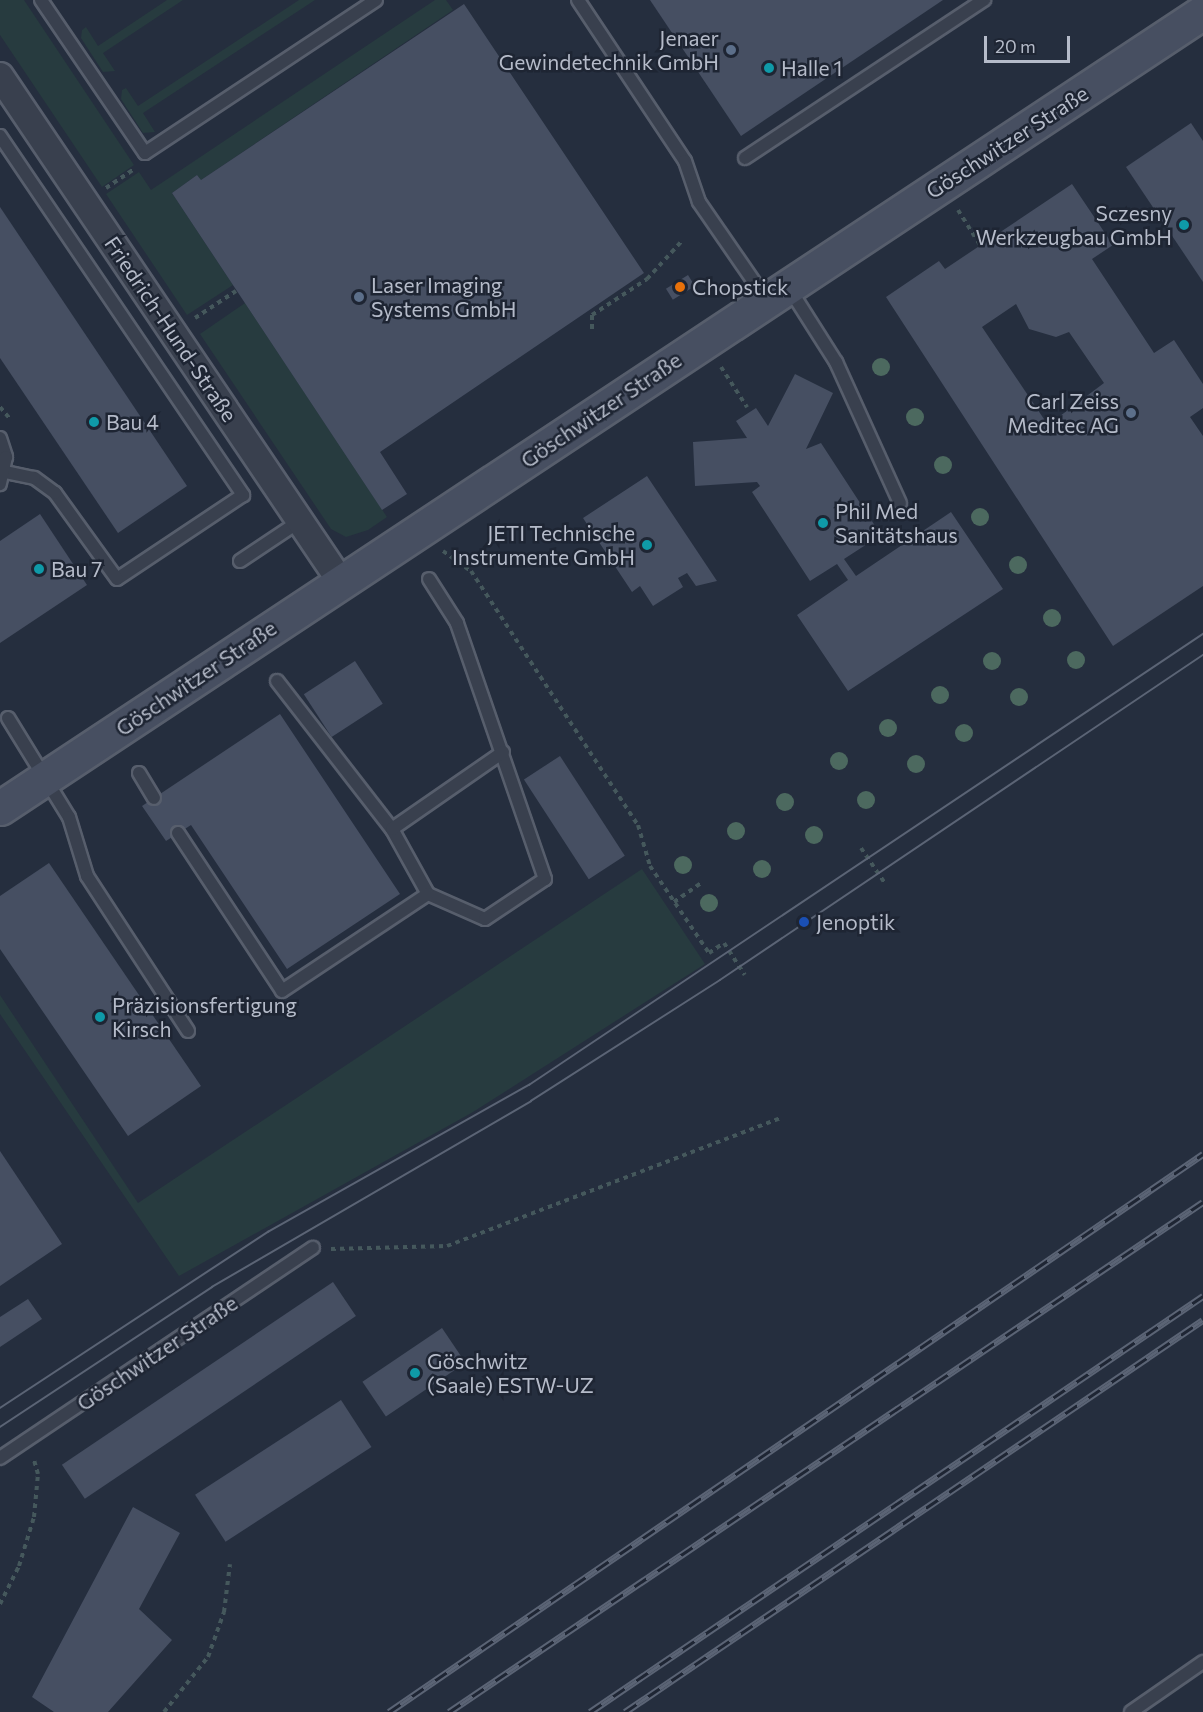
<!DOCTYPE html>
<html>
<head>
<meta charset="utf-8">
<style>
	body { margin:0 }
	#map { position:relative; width:1203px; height:1712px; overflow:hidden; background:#252e3e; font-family:Commissioner,sans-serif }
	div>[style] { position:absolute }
	.green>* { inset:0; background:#273b3f }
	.building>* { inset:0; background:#464f62; transform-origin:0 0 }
	.path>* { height:4px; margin-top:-2px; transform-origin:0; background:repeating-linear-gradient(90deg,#45585c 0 4.5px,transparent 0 9px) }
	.roads { filter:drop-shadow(2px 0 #575e6c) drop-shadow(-2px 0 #575e6c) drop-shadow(0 2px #575e6c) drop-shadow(0 -2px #575e6c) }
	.lane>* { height:12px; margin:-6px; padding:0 6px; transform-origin:6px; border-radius:6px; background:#39404e }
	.street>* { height:26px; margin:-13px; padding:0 13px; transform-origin:13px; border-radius:13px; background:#39404e }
	.secondary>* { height:33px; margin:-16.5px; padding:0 16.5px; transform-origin:16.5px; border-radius:16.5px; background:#474f61 }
	.tram>* { height:1.5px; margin:-0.75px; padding:0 0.75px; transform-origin:0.75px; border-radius:0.75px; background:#5b6475 }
	.rail>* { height:7px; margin-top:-3.5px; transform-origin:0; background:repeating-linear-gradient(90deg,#1e2533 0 14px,#5b6475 0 28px); box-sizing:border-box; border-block:2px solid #5b6475 }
	.trees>* { width:18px; height:18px; margin:-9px; border-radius:50%; background:#4c695f }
	.dots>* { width:16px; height:16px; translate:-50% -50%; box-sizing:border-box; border:3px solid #1e2533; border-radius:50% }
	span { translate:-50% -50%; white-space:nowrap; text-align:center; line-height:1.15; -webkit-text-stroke:5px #1e2533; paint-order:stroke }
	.poi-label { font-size:21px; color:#b5bbc9 }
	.right { translate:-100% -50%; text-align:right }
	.left { translate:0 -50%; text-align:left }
	.street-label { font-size:21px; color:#b5bbc9 }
	.scale { position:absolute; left:984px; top:36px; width:86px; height:27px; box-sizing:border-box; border:3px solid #b5bbc9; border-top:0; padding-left:8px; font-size:18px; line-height:21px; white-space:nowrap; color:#b5bbc9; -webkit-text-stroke:4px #1e2533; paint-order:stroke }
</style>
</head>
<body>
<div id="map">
	<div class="green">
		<div style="clip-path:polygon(0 0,24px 0,134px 165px,102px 187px,0 35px)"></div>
		<div style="clip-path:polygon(167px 0,183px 0,103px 53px,115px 71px,103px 72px,81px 38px,82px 30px,86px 27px,98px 46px)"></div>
		<div style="clip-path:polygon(299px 0,315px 0,143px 113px,155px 132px,143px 133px,121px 99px,122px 90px,126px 88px,138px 106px)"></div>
		<div style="clip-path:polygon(435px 0,446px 0,453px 10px,201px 180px,197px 175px,172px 193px,233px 285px,187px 315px,106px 194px,139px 172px,151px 190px)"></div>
		<div style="clip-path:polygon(245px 303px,387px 517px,368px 530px,346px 537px,331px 529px,200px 334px)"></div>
		<div style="clip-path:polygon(642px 869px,705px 964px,473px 1112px,179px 1276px,0 1014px,0 995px,138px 1203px)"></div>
	</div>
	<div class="building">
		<div style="clip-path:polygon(650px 0,943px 0,741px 136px)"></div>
		<div style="clip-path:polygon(464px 4px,644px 273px,380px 452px,407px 494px,382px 510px,172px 193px,197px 175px,201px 180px)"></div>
		<div style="clip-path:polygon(1191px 123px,1203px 141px,1203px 282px,1126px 167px)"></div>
		<div style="clip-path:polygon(evenodd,1072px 184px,1113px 245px,1092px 259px,1154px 353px,1174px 340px,1203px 384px,1203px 408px,1190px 417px,1203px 436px,1203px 586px,1113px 646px,886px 297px,939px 261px,945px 269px,1072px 184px,1016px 304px,1029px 329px,1056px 337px,1069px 332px,1104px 383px,1048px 425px,982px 327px,1016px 304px)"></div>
		<div style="clip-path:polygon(0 207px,187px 486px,118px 533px,0 358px)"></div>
		<div style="left:688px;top:275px;width:13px;height:26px;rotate:58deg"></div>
		<div style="clip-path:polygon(795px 374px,833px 393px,806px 449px,821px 443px,881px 535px,844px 559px,856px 576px,951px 512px,1003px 589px,848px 691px,797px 615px,848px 580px,837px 564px,810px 581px,752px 492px,760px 486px,757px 482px,695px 486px,693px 442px,747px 438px,736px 421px,756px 408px,768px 426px)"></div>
		<div style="clip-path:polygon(647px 476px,717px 581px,696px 586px,687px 573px,678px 578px,683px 587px,653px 606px,640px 586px,632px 592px,583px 518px)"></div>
		<div style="clip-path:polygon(40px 514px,87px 585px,0 643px,0 541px)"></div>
		<div style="left:355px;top:661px;width:51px;height:61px;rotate:57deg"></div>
		<div style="clip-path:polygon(280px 714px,400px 894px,287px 969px,191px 825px,166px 841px,142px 806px)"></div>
		<div style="left:560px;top:756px;width:119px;height:43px;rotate:57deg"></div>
		<div style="clip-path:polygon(49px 863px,201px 1086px,128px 1136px,0 949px,0 896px)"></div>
		<div style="clip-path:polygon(0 1151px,62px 1244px,0 1286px)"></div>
		<div style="left:333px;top:1282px;width:41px;height:327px;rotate:56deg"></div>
		<div style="clip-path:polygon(28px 1299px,42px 1319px,0 1347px,0 1317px)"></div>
		<div style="left:442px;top:1328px;width:42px;height:96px;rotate:56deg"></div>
		<div style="left:341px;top:1400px;width:56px;height:174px;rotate:57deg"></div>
		<div style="clip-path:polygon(133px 1507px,180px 1533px,139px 1609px,172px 1640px,108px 1712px,54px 1712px,32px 1697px)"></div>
	</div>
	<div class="path">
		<div style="left:106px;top:188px;width:34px;rotate:-34deg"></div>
		<div style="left:958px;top:210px;width:41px;rotate:57.8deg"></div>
		<div style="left:195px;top:318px;width:49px;rotate:-33.4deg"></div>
		<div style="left:592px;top:329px;width:14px;rotate:-90deg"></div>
		<div style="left:592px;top:315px;width:66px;rotate:-33.2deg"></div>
		<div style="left:647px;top:279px;width:52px;rotate:-47.4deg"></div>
		<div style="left:721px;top:367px;width:48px;rotate:57deg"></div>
		<div style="left:0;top:407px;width:16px;rotate:50deg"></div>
		<div style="left:443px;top:551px;width:34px;rotate:36deg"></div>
		<div style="left:471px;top:571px;width:304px;rotate:56.7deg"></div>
		<div style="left:638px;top:825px;width:43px;rotate:73.7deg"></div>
		<div style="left:650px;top:866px;width:105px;rotate:55.9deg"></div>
		<div style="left:709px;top:953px;width:18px;rotate:-34deg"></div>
		<div style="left:724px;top:943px;width:38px;rotate:57deg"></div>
		<div style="left:861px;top:848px;width:41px;rotate:55.9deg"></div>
		<div style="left:674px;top:902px;width:35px;rotate:-35deg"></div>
		<div style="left:331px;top:1249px;width:116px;rotate:-1.5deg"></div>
		<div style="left:447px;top:1246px;width:357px;rotate:-21deg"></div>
		<div style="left:0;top:1604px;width:42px;rotate:-63.4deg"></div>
		<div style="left:19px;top:1566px;width:51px;rotate:-73deg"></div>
		<div style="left:34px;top:1517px;width:43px;rotate:-84.7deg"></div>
		<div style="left:38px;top:1474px;width:15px;rotate:-106deg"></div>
		<div style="left:164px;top:1712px;width:70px;rotate:-51.3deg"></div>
		<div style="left:208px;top:1657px;width:48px;rotate:-70.4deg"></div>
		<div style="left:224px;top:1612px;width:48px;rotate:-82.9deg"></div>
	</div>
	<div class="roads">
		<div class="lane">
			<div style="left:41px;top:0;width:185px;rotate:55.8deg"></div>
			<div style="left:145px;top:153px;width:277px;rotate:-33.5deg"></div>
			<div style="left:578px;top:0;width:193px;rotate:56.4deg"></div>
			<div style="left:685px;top:161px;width:43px;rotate:71.1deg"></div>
			<div style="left:699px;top:202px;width:118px;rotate:55.4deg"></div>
			<div style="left:0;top:136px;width:434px;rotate:55.9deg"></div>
			<div style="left:243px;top:495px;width:151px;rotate:146.3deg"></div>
			<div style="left:117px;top:579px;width:106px;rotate:-125.8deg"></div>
			<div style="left:55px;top:493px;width:26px;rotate:-144deg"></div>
			<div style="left:34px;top:478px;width:30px;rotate:-168deg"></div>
			<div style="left:745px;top:158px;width:287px;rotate:-33.5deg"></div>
			<div style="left:789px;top:288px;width:88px;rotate:57.6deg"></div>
			<div style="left:836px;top:362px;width:155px;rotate:65.6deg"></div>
			<div style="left:0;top:438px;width:20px;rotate:72deg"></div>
			<div style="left:6px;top:457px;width:28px;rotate:103deg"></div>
			<div style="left:240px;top:561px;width:72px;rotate:-33.7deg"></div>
			<div style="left:277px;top:681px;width:187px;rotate:52.2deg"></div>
			<div style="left:392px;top:829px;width:74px;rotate:61deg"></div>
			<div style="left:428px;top:894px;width:62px;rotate:23.7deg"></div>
			<div style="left:485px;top:919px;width:72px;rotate:-33.7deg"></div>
			<div style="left:545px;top:879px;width:271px;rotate:-109deg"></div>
			<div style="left:457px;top:623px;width:52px;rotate:-122.5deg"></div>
			<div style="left:8px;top:718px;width:116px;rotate:58.4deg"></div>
			<div style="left:69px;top:817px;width:62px;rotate:73deg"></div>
			<div style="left:87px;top:876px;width:185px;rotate:56.9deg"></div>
			<div style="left:139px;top:773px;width:29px;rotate:59deg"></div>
			<div style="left:392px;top:829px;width:135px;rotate:-34.7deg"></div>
			<div style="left:178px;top:833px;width:189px;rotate:56.6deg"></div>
			<div style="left:282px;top:991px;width:175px;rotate:-33.6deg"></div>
			<div style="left:0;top:1458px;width:377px;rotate:-33.9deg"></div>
			<div style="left:1131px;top:1712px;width:88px;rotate:-34.8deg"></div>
		</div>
		<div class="street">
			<div style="left:0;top:76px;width:610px;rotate:56.02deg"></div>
		</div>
		<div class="secondary">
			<div style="left:0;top:808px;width:1443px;rotate:-33.49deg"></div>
		</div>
	</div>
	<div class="tram">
		<div style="left:0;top:1408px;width:321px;rotate:-33.3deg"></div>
		<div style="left:268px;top:1232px;width:300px;rotate:-29.4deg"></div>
		<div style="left:529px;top:1085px;width:811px;rotate:-33.79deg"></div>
		<div style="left:0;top:1427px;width:254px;rotate:-33.4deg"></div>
		<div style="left:212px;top:1287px;width:369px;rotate:-30.2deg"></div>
		<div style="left:531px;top:1101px;width:224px;rotate:-32.6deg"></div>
		<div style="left:720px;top:980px;width:582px;rotate:-33.94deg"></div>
	</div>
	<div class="rail">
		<div style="left:389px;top:1712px;width:987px;rotate:-34.43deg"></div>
		<div style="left:449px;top:1712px;width:910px;rotate:-34.07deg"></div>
		<div style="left:590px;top:1712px;width:741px;rotate:-34.16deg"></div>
		<div style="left:625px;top:1712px;width:698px;rotate:-34.15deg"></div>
	</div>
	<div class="trees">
		<div style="left:881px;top:367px"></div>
		<div style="left:915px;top:417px"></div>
		<div style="left:943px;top:465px"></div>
		<div style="left:980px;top:517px"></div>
		<div style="left:1018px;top:565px"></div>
		<div style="left:1052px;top:618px"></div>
		<div style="left:1076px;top:660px"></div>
		<div style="left:992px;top:661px"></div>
		<div style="left:940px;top:695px"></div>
		<div style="left:1019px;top:697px"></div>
		<div style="left:888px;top:728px"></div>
		<div style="left:964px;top:733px"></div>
		<div style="left:839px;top:761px"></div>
		<div style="left:916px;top:764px"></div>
		<div style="left:866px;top:800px"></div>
		<div style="left:785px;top:802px"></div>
		<div style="left:736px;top:831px"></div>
		<div style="left:814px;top:835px"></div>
		<div style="left:683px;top:865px"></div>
		<div style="left:762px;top:869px"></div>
		<div style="left:709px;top:903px"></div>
	</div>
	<div class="dots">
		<div style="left:731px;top:50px;background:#5c6f8a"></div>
		<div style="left:769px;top:68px;background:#0f9aa8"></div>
		<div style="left:1184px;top:225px;background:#0f9aa8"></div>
		<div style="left:680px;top:287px;background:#e8710a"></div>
		<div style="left:359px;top:297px;background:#5c6f8a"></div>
		<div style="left:1131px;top:413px;background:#5c6f8a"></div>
		<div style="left:94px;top:422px;background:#0f9aa8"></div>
		<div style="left:823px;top:523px;background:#0f9aa8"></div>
		<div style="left:647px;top:545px;background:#0f9aa8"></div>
		<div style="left:39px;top:569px;background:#0f9aa8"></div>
		<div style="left:804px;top:922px;background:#1a4fb4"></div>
		<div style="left:100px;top:1017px;background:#0f9aa8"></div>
		<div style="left:415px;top:1373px;background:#0f9aa8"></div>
	</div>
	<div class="poi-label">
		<span class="right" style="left:719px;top:50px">Jenaer<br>Gewindetechnik GmbH</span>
		<span class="left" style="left:781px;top:68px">Halle 1</span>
		<span class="right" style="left:1172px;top:225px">Sczesny<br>Werkzeugbau GmbH</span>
		<span class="left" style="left:371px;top:297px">Laser Imaging<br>Systems GmbH</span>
		<span class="left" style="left:692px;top:287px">Chopstick</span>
		<span class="right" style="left:1119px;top:413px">Carl Zeiss<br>Meditec AG</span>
		<span class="left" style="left:106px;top:422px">Bau 4</span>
		<span class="left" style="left:835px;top:523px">Phil Med<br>Sanitätshaus</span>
		<span class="right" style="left:635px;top:545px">JETI Technische<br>Instrumente GmbH</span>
		<span class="left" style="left:51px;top:569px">Bau 7</span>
		<span class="left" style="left:816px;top:922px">Jenoptik</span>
		<span class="left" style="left:112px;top:1017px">Präzisionsfertigung<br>Kirsch</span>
		<span class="left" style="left:427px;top:1373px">Göschwitz<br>(Saale) ESTW-UZ</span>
	</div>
	<div class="street-label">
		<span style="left:1007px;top:142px;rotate:-33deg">Göschwitzer Straße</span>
		<span style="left:171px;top:329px;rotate:56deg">Friedrich-Hund-Straße</span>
		<span style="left:601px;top:410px;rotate:-34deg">Göschwitzer Straße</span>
		<span style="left:196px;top:678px;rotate:-34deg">Göschwitzer Straße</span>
		<span style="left:157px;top:1353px;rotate:-34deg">Göschwitzer Straße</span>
	</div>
	<div class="scale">20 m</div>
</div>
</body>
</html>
